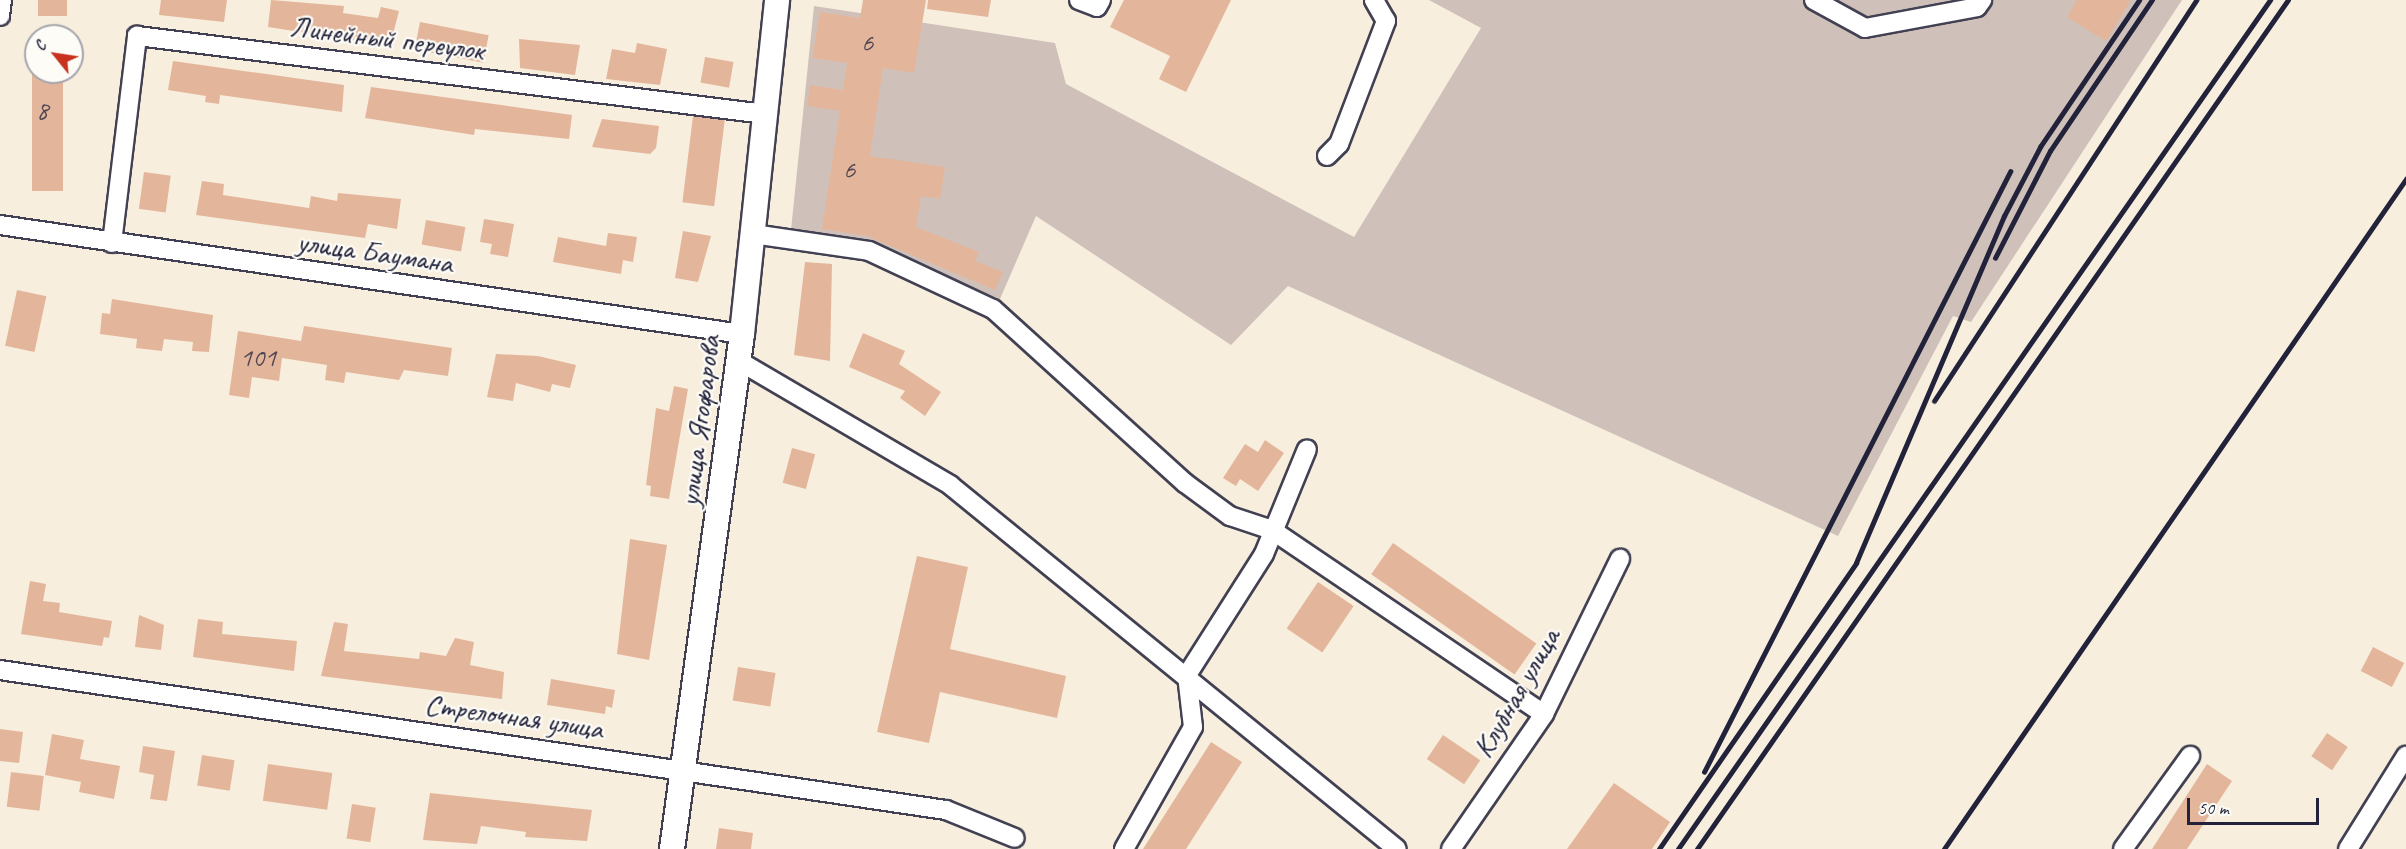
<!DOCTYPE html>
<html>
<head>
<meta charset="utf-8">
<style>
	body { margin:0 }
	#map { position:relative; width:2406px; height:849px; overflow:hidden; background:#f8eede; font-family:Caveat,sans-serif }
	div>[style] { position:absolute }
	.industrial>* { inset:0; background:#cfc1ba }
	.building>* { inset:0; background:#e3b69b; transform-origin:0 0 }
	.roads { filter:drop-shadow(2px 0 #424153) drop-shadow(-2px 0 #424153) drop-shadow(0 2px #424153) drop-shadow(0 -2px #424153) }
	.minor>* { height:18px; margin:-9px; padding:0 9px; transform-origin:9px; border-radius:9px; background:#fff }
	.major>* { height:24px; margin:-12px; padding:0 12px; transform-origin:12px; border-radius:12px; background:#fff }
	.rail>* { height:4.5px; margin:-2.25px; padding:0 2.25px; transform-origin:2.25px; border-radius:2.25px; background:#22223b }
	span { translate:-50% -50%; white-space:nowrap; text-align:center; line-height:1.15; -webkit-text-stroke:4.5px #fdfcf7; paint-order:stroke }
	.number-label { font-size:27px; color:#524753 }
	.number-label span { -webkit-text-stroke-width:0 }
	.street-label { font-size:30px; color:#22223b }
	.north { position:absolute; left:24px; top:24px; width:60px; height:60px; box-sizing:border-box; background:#fdfcf7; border:2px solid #a5a5ac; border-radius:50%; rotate:300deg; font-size:16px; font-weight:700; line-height:24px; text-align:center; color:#22223b }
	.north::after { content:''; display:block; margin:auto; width:21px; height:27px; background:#c8321e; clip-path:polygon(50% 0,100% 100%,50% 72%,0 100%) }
	.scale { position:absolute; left:2187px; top:798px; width:132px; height:27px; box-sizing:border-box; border:3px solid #22223b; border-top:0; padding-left:8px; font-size:18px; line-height:21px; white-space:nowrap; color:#22223b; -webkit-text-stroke:4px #fdfcf7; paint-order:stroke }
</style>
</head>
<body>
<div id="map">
	<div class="industrial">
		<div style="clip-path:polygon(1429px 0,2182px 0,1971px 322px,1953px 316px,1838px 536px,1288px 286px,1231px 345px,1036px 216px,1000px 299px,878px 249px,791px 230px,814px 6px,1055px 43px,1066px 84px,1354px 237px,1481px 28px)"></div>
	</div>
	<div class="building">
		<div style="left:38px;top:0;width:29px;height:16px"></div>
		<div style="clip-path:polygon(161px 0,227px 0,224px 22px,159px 15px)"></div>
		<div style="clip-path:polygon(271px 0,344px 6px,343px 13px,378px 18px,381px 7px,399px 11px,390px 46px,268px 27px)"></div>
		<div style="clip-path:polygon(863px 0,926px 0,914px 73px,883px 68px,870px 156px,945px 167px,940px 199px,921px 196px,916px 227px,979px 252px,975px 261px,1003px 272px,995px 290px,867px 236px,822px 229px,840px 111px,807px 106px,810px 85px,843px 90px,847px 63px,812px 58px,820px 12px,860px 18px)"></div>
		<div style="clip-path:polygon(928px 0,991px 0,988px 17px,927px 9px)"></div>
		<div style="clip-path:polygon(1124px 0,1231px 0,1186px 92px,1159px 79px,1170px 56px,1110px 27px)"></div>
		<div style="clip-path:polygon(2077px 0,2131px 0,2106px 41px,2067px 17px)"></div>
		<div style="left:420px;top:22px;width:70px;height:28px;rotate:11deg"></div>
		<div style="clip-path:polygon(519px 39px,580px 45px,575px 75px,520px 68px)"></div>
		<div style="clip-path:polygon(637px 43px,667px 49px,660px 85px,606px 79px,612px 49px,635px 53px)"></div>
		<div style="left:705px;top:57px;width:29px;height:26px;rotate:10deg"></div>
		<div style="clip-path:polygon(173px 61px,344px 85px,342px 112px,220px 95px,219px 104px,205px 102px,206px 96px,168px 90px)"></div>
		<div style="left:32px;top:72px;width:31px;height:119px"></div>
		<div style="clip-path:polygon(371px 87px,572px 115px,569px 139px,475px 129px,474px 135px,365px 118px)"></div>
		<div style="left:693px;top:116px;width:32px;height:87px;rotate:7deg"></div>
		<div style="clip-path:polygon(602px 119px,659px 126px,656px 148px,650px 154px,592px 147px)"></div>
		<div style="left:144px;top:172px;width:27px;height:37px;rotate:8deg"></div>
		<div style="clip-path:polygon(202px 181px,224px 184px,223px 195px,309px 208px,311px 196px,337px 201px,338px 193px,401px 199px,397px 229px,368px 224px,365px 238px,196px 215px)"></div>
		<div style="clip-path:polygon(484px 219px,514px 224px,508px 257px,490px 254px,492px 244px,480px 242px)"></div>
		<div style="left:426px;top:220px;width:40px;height:25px;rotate:10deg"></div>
		<div style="clip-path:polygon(683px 231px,711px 236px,698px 282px,675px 278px)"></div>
		<div style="clip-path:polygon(608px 233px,637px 237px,633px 262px,623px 260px,621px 274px,553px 262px,558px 237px,606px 246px)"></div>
		<div style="clip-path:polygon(805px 262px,832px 264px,830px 361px,794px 355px)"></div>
		<div style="left:17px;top:290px;width:30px;height:57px;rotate:12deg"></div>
		<div style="clip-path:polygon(112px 299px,213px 315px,209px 352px,192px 351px,193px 342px,164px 339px,162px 351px,136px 348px,137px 339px,100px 334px,102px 313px,110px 314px)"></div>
		<div style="clip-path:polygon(304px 326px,452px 348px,448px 376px,404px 370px,399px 380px,346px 372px,344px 383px,325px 380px,327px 365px,282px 358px,279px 381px,252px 377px,249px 398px,229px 395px,238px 331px,301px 341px)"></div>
		<div style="clip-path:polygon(863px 333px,905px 351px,899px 364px,941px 392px,925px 416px,900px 398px,905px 391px,849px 367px)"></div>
		<div style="clip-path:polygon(496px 354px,538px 356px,576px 365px,570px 388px,552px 384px,550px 392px,516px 383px,513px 401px,487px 397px)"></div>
		<div style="clip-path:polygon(674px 386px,688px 389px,669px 499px,650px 496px,651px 486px,646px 485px,656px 408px,669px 411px)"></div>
		<div style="clip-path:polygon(1265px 440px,1284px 453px,1258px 491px,1240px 479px,1236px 486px,1223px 478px,1245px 444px,1258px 452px)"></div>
		<div style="left:792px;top:448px;width:24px;height:36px;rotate:15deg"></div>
		<div style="clip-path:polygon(630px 539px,667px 545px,649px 660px,617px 654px)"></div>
		<div style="left:1393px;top:543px;width:175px;height:38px;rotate:35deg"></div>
		<div style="clip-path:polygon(917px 556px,968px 567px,950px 649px,1066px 676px,1057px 718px,940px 692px,929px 743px,877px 732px)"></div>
		<div style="clip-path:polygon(30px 581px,46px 584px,43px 601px,60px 603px,59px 612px,112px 621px,109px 638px,104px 637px,102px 646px,21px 634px)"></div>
		<div style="left:1318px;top:582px;width:43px;height:56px;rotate:34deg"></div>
		<div style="clip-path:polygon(139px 615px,164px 625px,161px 650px,135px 647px)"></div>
		<div style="clip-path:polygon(198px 619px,223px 622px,222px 634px,297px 641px,294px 671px,193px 657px)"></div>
		<div style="clip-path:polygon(334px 622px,348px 624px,344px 651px,419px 659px,420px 652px,446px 656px,455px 638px,474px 642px,470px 665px,504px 672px,502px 699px,321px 676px)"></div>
		<div style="left:2373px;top:647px;width:35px;height:27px;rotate:27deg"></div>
		<div style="left:738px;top:667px;width:38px;height:34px;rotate:9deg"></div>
		<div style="clip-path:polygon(551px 679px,615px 690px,612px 708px,606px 706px,605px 714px,547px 705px)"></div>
		<div style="clip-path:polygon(0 729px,23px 732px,19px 763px,0 761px)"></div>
		<div style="left:2327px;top:733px;width:25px;height:28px;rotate:34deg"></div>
		<div style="clip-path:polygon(52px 734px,84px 740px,80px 759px,120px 766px,114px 799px,79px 792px,81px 782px,45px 775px)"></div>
		<div style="left:1443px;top:735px;width:45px;height:29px;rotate:34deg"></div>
		<div style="clip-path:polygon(1211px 742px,1242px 762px,1186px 849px,1143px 849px)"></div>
		<div style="clip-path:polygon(143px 746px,175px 751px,167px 801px,150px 799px,154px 775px,139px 772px)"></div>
		<div style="left:202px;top:755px;width:33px;height:31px;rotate:9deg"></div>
		<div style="left:268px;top:764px;width:65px;height:37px;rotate:8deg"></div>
		<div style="clip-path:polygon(2207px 764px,2232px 781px,2187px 849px,2152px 849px)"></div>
		<div style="left:11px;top:772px;width:33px;height:35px;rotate:7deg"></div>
		<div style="clip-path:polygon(1614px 783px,1670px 822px,1652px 849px,1567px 849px)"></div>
		<div style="clip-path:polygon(430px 793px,592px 810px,587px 841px,525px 837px,526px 832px,481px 826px,477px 844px,423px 840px)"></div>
		<div style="left:352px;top:804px;width:24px;height:35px;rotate:9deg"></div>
		<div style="clip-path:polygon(719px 828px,753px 833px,751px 849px,716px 849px)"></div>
	</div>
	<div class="roads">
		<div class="minor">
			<div style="left:1079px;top:0;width:19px;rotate:21deg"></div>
			<div style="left:1097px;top:7px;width:8px;rotate:-60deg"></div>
			<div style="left:1814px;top:0;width:58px;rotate:28.8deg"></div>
			<div style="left:1865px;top:28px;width:114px;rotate:-10.6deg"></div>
			<div style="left:1977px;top:7px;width:9px;rotate:-54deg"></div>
			<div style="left:0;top:16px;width:16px;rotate:-83deg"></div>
			<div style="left:1327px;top:156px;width:17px;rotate:-45deg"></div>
			<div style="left:1339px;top:144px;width:132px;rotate:-69.1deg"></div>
			<div style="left:1386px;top:21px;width:24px;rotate:-120deg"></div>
			<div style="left:0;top:225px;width:750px;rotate:8.36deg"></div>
			<div style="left:753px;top:234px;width:117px;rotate:8.3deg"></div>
			<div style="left:869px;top:251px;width:137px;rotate:25.1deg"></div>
			<div style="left:993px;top:309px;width:259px;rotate:42.2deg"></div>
			<div style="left:1185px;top:483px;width:56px;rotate:36.3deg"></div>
			<div style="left:1230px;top:516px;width:44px;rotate:18.4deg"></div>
			<div style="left:1272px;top:530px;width:328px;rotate:34.1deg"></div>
			<div style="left:112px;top:243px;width:209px;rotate:-83.1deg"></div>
			<div style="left:137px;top:36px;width:633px;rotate:7.08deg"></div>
			<div style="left:739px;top:361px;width:245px;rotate:30.4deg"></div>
			<div style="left:950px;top:485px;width:576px;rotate:39.16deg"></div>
			<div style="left:0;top:670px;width:956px;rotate:8.42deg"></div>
			<div style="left:946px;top:810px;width:74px;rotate:22.1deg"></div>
			<div style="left:1124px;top:849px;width:140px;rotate:-60.5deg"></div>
			<div style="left:1193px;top:727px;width:52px;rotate:-96.6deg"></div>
			<div style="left:1187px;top:675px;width:143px;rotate:-57.5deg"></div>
			<div style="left:1264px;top:554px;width:113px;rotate:-67.7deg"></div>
			<div style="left:1451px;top:849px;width:164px;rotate:-55.4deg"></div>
			<div style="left:1544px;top:714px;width:173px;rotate:-63.9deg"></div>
			<div style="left:2123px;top:849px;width:115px;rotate:-54.2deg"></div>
			<div style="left:2348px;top:849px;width:110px;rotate:-58.1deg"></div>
		</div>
		<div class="major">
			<div style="left:672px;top:849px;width:520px;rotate:-82.26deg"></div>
			<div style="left:742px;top:334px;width:336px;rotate:-84deg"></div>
		</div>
	</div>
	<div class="rail">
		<div style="left:1995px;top:258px;width:120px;rotate:-62.8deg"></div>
		<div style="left:2050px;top:151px;width:182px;rotate:-56deg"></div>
		<div style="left:1934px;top:401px;width:479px;rotate:-56.8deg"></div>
		<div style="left:1704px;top:772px;width:674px;rotate:-62.98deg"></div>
		<div style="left:1659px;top:849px;width:347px;rotate:-55.4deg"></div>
		<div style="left:1856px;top:563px;width:377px;rotate:-66.9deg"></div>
		<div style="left:2004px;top:216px;width:78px;rotate:-62.4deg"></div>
		<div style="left:2040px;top:147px;width:177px;rotate:-56deg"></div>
		<div style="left:1678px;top:849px;width:1035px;rotate:-55.11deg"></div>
		<div style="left:1697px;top:849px;width:1034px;rotate:-55.16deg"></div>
		<div style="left:1944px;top:849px;width:814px;rotate:-55.41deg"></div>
	</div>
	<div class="number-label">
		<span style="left:867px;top:43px">6</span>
		<span style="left:42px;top:111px">8</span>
		<span style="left:849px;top:170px">6</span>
		<span style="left:258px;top:358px">101</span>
	</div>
	<div class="street-label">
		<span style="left:387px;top:38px;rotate:7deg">Линейный переулок</span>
		<span style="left:375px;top:252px;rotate:8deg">улица Баумана</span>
		<span style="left:699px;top:421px;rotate:-83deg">улица Ягофарова</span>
		<span style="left:1516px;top:693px;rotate:-60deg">Клубная улица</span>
		<span style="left:514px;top:716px;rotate:8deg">Стрелочная улица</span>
	</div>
	<div class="north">С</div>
	<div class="scale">50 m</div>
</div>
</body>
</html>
